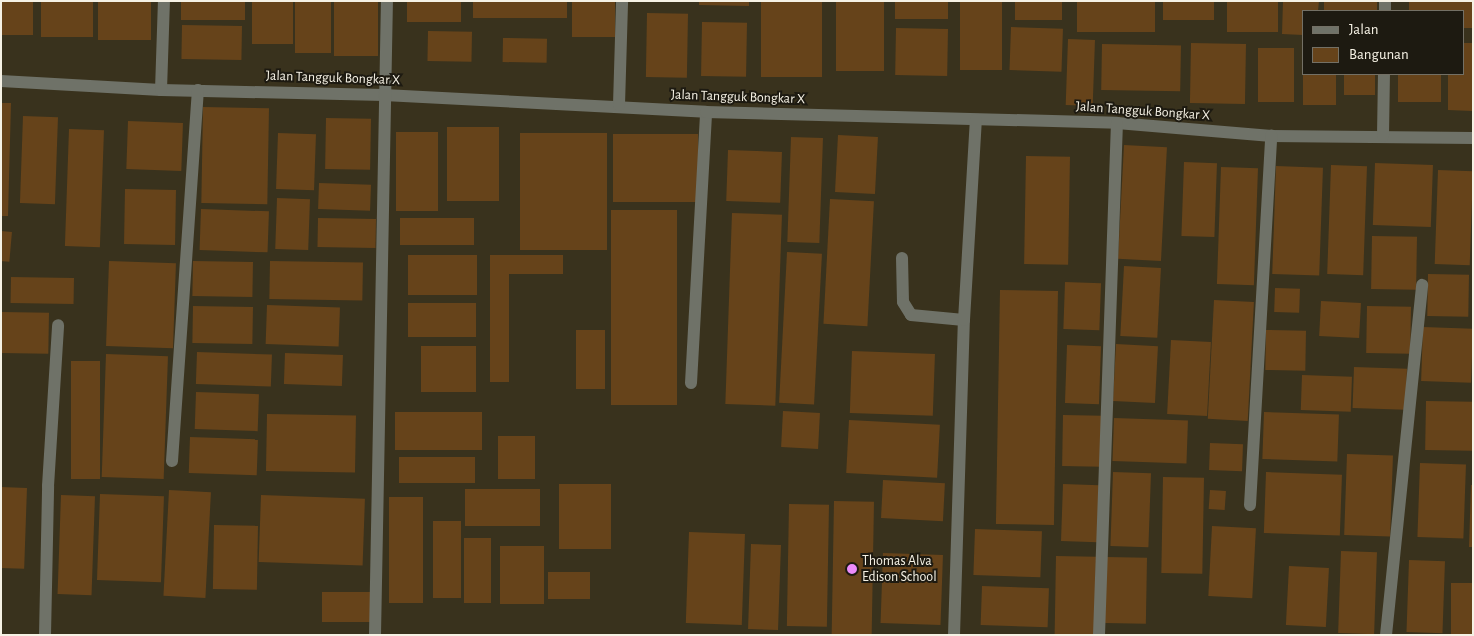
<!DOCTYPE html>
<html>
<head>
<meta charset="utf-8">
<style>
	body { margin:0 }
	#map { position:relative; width:1474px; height:636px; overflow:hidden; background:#39321d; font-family:"Alegreya Sans",sans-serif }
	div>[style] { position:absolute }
	.building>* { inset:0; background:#66431a; transform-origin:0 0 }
	.service>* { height:12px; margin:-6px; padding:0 6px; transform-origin:6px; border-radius:6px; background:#6f7268 }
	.minor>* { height:12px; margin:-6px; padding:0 6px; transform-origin:6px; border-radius:6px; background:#6f7268 }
	.dots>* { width:14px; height:14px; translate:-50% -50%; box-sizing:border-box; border:2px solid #1d1a11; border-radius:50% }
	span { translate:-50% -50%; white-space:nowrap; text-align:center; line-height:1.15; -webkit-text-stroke:4px #1d1a11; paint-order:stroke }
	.street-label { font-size:14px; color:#f5f1e4 }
	.poi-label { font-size:14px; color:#f5f1e4 }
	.left { translate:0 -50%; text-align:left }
	.frame { position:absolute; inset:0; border:2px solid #f5f1e4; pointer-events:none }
	.legend { position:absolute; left:1302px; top:10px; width:162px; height:65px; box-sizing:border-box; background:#1d1a11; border:1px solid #737065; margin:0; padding:6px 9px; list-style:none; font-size:15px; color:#f5f1e4 }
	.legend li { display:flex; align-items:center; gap:10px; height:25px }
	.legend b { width:25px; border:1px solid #737065 }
</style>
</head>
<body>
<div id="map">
	<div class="building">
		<div style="left:1px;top:1px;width:32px;height:34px"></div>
		<div style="left:41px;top:1px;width:52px;height:36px"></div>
		<div style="left:98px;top:1px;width:53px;height:39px"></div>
		<div style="left:181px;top:1px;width:64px;height:19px"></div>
		<div style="left:252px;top:1px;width:41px;height:43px"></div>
		<div style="left:295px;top:1px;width:36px;height:52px"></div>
		<div style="left:334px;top:1px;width:44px;height:55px"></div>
		<div style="left:407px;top:1px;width:54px;height:21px"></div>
		<div style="left:473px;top:1px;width:94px;height:17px"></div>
		<div style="left:572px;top:1px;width:43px;height:36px"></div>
		<div style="clip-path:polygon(699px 1px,749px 1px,749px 6px,699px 5px)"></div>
		<div style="left:761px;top:1px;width:61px;height:76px"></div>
		<div style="left:836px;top:1px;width:48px;height:70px"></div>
		<div style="left:895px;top:1px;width:53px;height:18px"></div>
		<div style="left:960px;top:1px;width:42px;height:69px"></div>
		<div style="left:1015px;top:1px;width:47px;height:19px"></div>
		<div style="left:1077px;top:1px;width:78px;height:31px"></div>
		<div style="left:1163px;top:1px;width:51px;height:19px"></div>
		<div style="left:1227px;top:1px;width:51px;height:31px"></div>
		<div style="clip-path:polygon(1283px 1px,1319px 1px,1318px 11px,1303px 11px,1303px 35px,1282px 34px)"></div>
		<div style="left:1324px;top:1px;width:53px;height:10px"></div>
		<div style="clip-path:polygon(1409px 1px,1473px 1px,1473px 28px,1463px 28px,1463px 11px,1409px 11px)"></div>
		<div style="left:647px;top:13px;width:41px;height:64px;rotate:1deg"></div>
		<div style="left:702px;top:22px;width:45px;height:54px;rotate:1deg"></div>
		<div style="left:182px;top:25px;width:60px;height:34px;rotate:1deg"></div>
		<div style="left:1011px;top:27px;width:52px;height:43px;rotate:2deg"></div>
		<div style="left:896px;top:28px;width:52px;height:47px;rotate:1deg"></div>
		<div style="left:428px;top:31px;width:44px;height:30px;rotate:1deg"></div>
		<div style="left:503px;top:38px;width:44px;height:24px;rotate:1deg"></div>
		<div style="left:1068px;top:39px;width:27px;height:66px;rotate:2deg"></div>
		<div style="left:1191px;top:43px;width:55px;height:60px;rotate:1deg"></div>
		<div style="clip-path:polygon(1463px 43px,1473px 43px,1473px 111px,1448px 110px,1448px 74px,1463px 74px)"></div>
		<div style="left:1102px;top:44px;width:79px;height:46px;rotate:1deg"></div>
		<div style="left:1258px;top:48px;width:36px;height:54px"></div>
		<div style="left:1303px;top:74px;width:33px;height:31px"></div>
		<div style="left:1344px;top:74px;width:31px;height:21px"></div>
		<div style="left:1398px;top:74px;width:43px;height:28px"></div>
		<div style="clip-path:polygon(1px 103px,11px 103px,8px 216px,1px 216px)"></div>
		<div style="left:203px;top:107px;width:66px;height:96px;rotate:1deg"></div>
		<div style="left:23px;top:116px;width:35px;height:87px;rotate:2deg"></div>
		<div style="left:326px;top:118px;width:45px;height:51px;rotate:1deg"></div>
		<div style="left:128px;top:121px;width:55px;height:48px;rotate:2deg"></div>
		<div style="left:447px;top:127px;width:52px;height:74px"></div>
		<div style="left:69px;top:129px;width:35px;height:117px;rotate:2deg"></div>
		<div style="left:438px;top:132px;width:79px;height:42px;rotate:90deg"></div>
		<div style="left:278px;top:133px;width:38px;height:56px;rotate:2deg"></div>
		<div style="left:520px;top:133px;width:87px;height:117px"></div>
		<div style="left:613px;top:134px;width:85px;height:68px"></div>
		<div style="left:838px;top:135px;width:40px;height:57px;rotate:3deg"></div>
		<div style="left:791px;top:137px;width:32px;height:105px;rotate:2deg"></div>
		<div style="left:1124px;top:145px;width:43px;height:114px;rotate:3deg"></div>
		<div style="left:728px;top:150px;width:54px;height:51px;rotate:2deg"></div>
		<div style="left:1026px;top:156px;width:44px;height:108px;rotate:1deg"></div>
		<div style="left:1184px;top:162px;width:33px;height:74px;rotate:2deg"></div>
		<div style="left:1375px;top:163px;width:58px;height:62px;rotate:2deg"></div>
		<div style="left:1331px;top:165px;width:36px;height:109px;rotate:2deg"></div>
		<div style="left:1276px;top:166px;width:47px;height:108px;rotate:2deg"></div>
		<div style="left:1221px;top:167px;width:37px;height:117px;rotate:2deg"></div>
		<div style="left:1438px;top:170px;width:35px;height:94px;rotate:2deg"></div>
		<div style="left:319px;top:183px;width:52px;height:26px;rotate:2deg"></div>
		<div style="left:125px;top:189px;width:51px;height:55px;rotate:1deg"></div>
		<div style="left:277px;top:198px;width:33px;height:51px;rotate:2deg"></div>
		<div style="left:830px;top:199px;width:44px;height:125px;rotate:3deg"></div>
		<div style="left:201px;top:209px;width:68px;height:41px;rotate:2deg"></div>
		<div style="left:611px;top:210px;width:66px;height:195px"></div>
		<div style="left:732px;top:213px;width:50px;height:191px;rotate:2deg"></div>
		<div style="left:318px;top:218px;width:58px;height:29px;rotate:1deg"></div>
		<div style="left:400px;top:218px;width:74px;height:27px"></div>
		<div style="left:1px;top:231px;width:11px;height:30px;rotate:5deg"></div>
		<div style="left:1372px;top:236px;width:45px;height:53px;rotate:1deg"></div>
		<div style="left:787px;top:252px;width:35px;height:151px;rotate:3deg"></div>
		<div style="left:408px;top:255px;width:69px;height:40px"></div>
		<div style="clip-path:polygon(490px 255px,563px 255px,563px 274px,509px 274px,509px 382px,490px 382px)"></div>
		<div style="left:109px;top:261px;width:67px;height:85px;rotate:2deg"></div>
		<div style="left:193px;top:261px;width:60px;height:35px;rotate:1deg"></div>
		<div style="left:270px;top:261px;width:93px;height:38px;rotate:1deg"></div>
		<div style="left:1124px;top:266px;width:37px;height:70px;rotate:3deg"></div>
		<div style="left:1428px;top:274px;width:41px;height:42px;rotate:1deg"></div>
		<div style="left:11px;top:277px;width:63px;height:26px;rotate:1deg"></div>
		<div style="left:1065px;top:282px;width:36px;height:47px;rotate:2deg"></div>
		<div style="left:1275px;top:288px;width:25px;height:24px;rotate:2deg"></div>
		<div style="left:1000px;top:290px;width:58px;height:234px;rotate:1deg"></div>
		<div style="left:1214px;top:300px;width:40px;height:119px;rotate:3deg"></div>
		<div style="left:1321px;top:301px;width:40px;height:35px;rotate:3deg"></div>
		<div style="left:408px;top:303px;width:68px;height:34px"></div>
		<div style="left:267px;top:305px;width:73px;height:39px;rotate:2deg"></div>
		<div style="left:193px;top:306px;width:60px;height:37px;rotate:1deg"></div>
		<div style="left:1367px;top:306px;width:44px;height:47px;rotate:1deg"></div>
		<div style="left:1px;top:312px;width:48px;height:41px;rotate:1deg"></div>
		<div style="left:1423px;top:327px;width:50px;height:54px;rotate:2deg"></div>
		<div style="left:576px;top:330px;width:29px;height:59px"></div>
		<div style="left:1266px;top:330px;width:40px;height:40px;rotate:1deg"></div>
		<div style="left:1171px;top:340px;width:40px;height:74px;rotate:3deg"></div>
		<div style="left:1116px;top:344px;width:42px;height:57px;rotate:3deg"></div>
		<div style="left:1067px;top:345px;width:34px;height:58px;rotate:2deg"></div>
		<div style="left:421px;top:346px;width:55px;height:46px"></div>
		<div style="left:852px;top:351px;width:83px;height:62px;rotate:2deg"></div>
		<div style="left:197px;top:352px;width:75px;height:32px;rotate:2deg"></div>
		<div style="left:285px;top:353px;width:58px;height:31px;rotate:2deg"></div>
		<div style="left:106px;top:354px;width:62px;height:123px;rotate:2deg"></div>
		<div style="left:71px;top:361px;width:29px;height:118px"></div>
		<div style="left:1354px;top:367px;width:53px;height:41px;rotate:2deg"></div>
		<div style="left:1302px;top:375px;width:50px;height:35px;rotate:2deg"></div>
		<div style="left:196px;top:392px;width:63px;height:37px;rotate:2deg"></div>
		<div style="left:1426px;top:401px;width:47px;height:49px;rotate:1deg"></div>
		<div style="left:783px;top:411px;width:37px;height:36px;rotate:3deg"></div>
		<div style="left:395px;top:412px;width:87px;height:38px"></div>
		<div style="left:1264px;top:412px;width:75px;height:47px;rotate:2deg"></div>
		<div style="left:267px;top:414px;width:89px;height:57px;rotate:1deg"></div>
		<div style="left:1063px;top:415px;width:39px;height:51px;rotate:1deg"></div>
		<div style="left:1114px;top:418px;width:74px;height:43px;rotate:2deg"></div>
		<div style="left:849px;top:420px;width:91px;height:53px;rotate:3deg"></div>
		<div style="left:498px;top:436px;width:37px;height:43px"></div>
		<div style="left:190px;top:437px;width:68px;height:36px;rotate:2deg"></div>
		<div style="left:1210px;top:443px;width:33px;height:27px;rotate:2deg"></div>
		<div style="left:1347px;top:454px;width:46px;height:81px;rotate:2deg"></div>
		<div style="left:399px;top:457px;width:76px;height:26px"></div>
		<div style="left:1420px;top:463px;width:46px;height:74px;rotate:2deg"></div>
		<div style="left:1113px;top:472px;width:38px;height:74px;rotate:2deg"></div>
		<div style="left:1266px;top:472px;width:76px;height:61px;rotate:2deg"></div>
		<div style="left:1163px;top:477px;width:41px;height:96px;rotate:1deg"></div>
		<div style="left:883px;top:480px;width:62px;height:38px;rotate:3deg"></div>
		<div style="left:611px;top:484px;width:65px;height:52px;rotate:90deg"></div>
		<div style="left:1063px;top:484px;width:36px;height:57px;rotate:2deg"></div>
		<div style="clip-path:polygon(1471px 485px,1473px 485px,1473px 547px,1469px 547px)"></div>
		<div style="left:1px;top:487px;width:26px;height:81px;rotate:2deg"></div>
		<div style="left:465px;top:489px;width:75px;height:37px"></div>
		<div style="left:169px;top:490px;width:42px;height:106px;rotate:3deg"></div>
		<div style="left:1210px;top:490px;width:16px;height:19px;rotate:4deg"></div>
		<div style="left:100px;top:494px;width:64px;height:86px;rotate:2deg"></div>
		<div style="left:61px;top:495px;width:34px;height:99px;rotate:2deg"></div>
		<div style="left:261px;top:495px;width:104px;height:67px;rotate:2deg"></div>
		<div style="left:389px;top:497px;width:34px;height:106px"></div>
		<div style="left:834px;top:501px;width:40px;height:134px;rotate:1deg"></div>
		<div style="left:789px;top:504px;width:40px;height:122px;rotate:1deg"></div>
		<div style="left:433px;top:521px;width:28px;height:77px"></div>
		<div style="left:214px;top:525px;width:44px;height:64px;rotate:1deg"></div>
		<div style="left:1212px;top:526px;width:44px;height:70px;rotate:3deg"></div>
		<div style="left:975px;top:529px;width:67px;height:46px;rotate:2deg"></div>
		<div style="left:689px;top:532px;width:56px;height:91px;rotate:2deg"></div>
		<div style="left:464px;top:538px;width:27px;height:65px"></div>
		<div style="left:751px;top:544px;width:30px;height:85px;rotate:2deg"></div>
		<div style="left:500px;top:546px;width:44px;height:58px"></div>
		<div style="left:1341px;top:551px;width:36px;height:82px;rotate:2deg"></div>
		<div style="left:883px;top:553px;width:60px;height:70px;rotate:2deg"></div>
		<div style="left:1056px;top:556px;width:40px;height:79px;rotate:1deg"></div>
		<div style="left:1106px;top:557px;width:41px;height:66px;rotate:1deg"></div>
		<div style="left:1409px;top:560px;width:36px;height:72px;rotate:2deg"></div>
		<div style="left:1289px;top:566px;width:40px;height:59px;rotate:3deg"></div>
		<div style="left:548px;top:572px;width:42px;height:27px"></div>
		<div style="left:1451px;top:583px;width:22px;height:52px"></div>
		<div style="left:982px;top:586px;width:67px;height:39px;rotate:2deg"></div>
		<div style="left:322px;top:592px;width:49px;height:30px"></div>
	</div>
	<div class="service">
		<div style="left:902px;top:258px;width:44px;rotate:88.7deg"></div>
		<div style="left:903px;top:302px;width:15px;rotate:58deg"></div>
		<div style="left:911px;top:315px;width:53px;rotate:5.4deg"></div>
		<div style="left:691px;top:383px;width:271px;rotate:-86.8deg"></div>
	</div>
	<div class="minor">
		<div style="left:1385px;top:11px;width:10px;rotate:-90deg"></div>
		<div style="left:1px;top:81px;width:160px;rotate:3.2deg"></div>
		<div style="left:161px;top:90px;width:223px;rotate:1.3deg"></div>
		<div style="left:384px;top:95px;width:322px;rotate:3deg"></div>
		<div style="left:706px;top:112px;width:411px;rotate:1.5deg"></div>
		<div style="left:1117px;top:123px;width:155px;rotate:4.8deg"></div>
		<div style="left:1271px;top:136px;width:202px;rotate:0.6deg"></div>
		<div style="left:161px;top:90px;width:89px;rotate:-88.1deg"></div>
		<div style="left:619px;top:105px;width:104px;rotate:-88.3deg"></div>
		<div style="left:1383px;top:136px;width:62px;rotate:-89.1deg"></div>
		<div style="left:172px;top:461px;width:372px;rotate:-86deg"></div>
		<div style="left:1250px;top:505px;width:370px;rotate:-86.7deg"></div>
		<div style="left:45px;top:635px;width:149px;rotate:-88.8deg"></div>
		<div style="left:48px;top:486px;width:161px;rotate:-86.4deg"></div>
		<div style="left:375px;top:635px;width:634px;rotate:-88.92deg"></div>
		<div style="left:954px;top:635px;width:315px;rotate:-88.2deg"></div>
		<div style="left:964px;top:320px;width:200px;rotate:-86.6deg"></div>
		<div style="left:1099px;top:635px;width:512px;rotate:-87.99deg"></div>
		<div style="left:1386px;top:635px;width:352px;rotate:-84.1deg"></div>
	</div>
	<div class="dots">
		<div style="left:852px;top:569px;background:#ec8cfa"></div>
	</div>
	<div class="street-label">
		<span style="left:333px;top:78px;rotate:2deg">Jalan Tangguk Bongkar X</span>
		<span style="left:738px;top:97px;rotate:2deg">Jalan Tangguk Bongkar X</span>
		<span style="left:1143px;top:111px;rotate:4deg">Jalan Tangguk Bongkar X</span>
	</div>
	<div class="poi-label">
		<span class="left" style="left:862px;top:569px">Thomas Alva<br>Edison School</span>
	</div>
	<div class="frame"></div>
	<ul class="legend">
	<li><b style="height:6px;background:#6f7268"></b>Jalan</li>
	<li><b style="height:14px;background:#66431a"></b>Bangunan</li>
	</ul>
</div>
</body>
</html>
